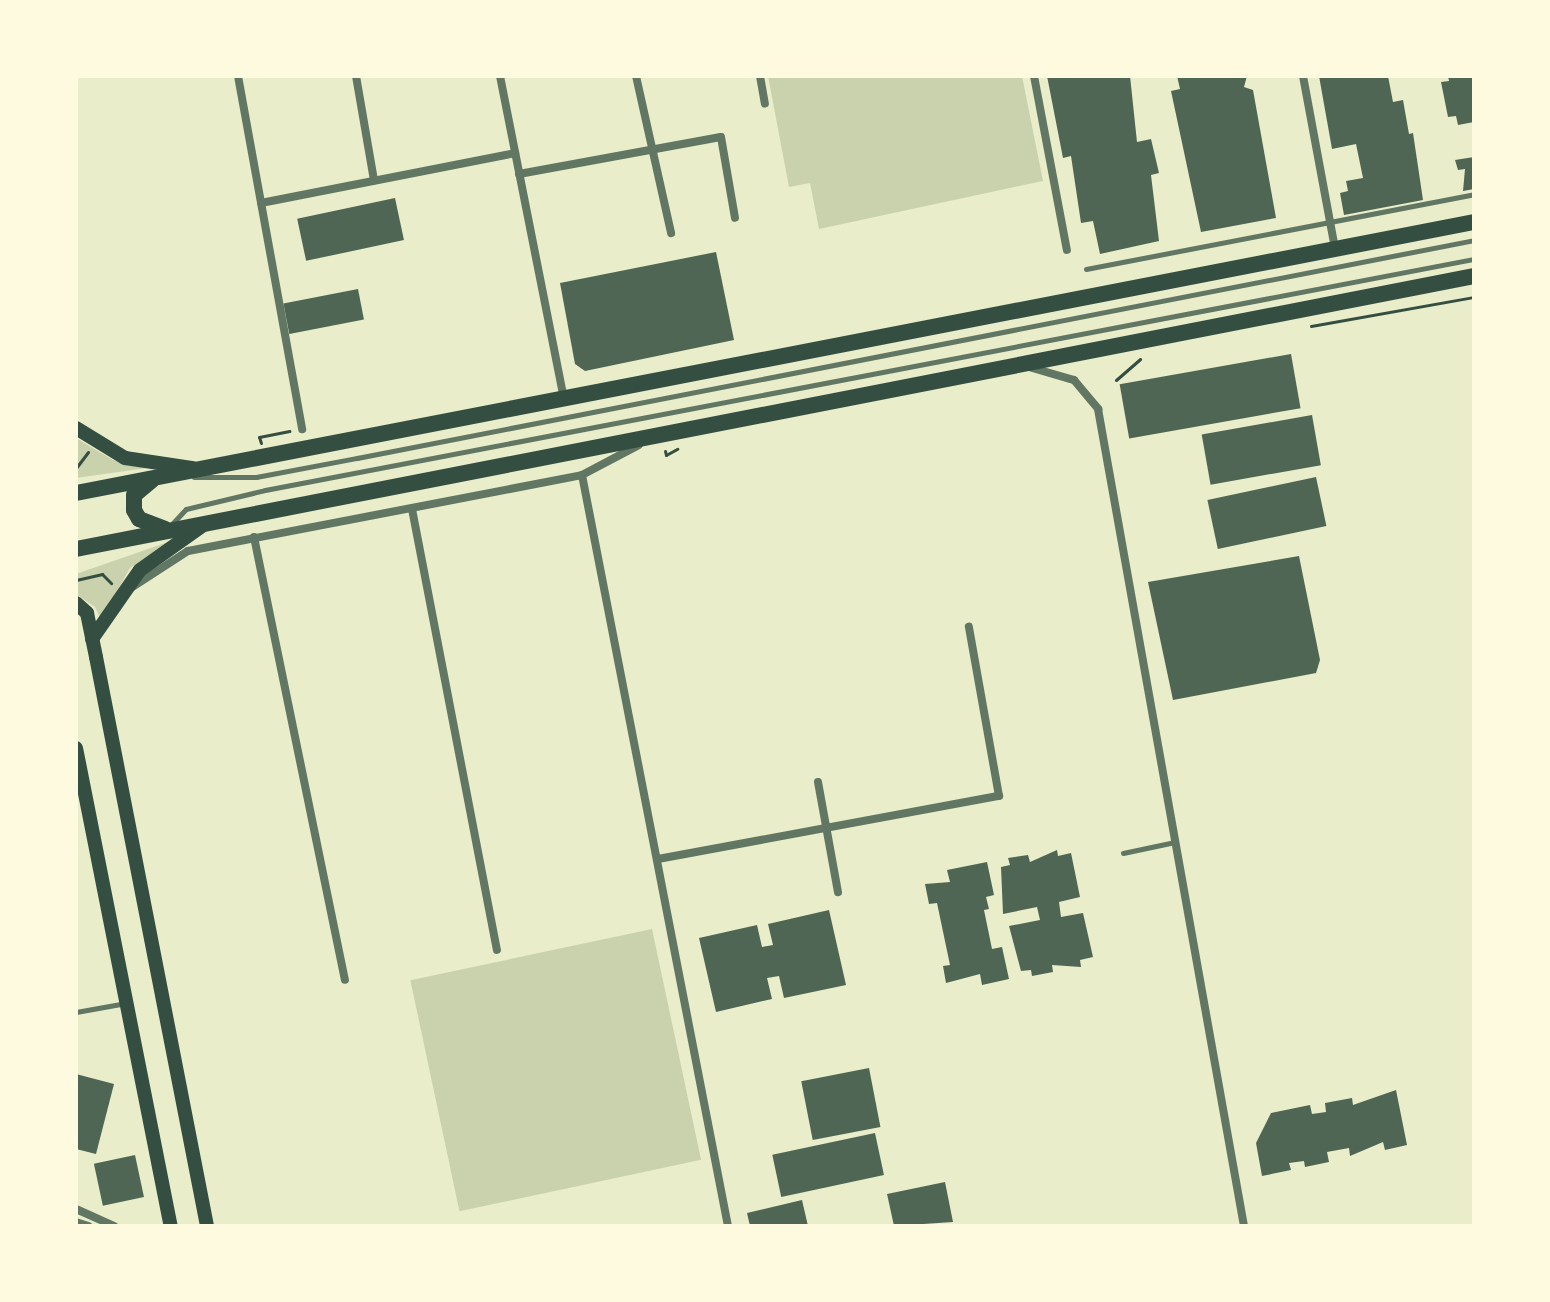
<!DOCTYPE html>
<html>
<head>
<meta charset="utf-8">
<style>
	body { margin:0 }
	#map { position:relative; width:1550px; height:1302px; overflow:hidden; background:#e9edc9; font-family:Bitter,serif }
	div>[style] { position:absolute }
	.green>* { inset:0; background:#cad2ad; transform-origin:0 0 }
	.building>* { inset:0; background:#4f6655; transform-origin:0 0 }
	.path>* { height:3px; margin:-1.5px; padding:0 1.5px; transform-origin:1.5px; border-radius:1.5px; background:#344e41 }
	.service>* { height:5px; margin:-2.5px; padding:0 2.5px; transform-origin:2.5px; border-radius:2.5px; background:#617663 }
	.minor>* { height:8px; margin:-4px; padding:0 4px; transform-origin:4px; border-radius:4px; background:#617663 }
	.secondary>* { height:14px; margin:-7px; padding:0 7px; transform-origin:7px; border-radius:7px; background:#344e41 }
	.trunk>* { height:16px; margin:-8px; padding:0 8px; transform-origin:8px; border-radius:8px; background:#344e41 }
	span { translate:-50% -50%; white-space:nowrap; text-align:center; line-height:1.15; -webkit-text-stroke:6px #fefae0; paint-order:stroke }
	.frame { position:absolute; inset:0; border:78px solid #fefae0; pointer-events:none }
</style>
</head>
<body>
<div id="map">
	<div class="green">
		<div style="clip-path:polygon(768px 76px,1022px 76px,1043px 181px,819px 229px,810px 183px,789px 187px)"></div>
		<div style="clip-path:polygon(76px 438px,113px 460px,154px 467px,76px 478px)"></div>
		<div style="clip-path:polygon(171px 541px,130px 568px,101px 620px,95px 607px,76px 594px,76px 574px)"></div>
		<div style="left:652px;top:929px;width:236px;height:247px;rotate:78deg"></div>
	</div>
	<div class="building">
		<div style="clip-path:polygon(1047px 76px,1130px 76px,1137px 142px,1151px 139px,1159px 173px,1151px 175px,1159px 241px,1100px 254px,1093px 221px,1081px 223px,1071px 156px,1063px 158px)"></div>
		<div style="clip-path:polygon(1177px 76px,1247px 76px,1244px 87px,1253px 90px,1276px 218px,1201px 232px,1171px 91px,1180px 89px)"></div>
		<div style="clip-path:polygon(1319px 76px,1388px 76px,1393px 102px,1403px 100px,1409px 134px,1413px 133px,1423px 200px,1344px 215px,1340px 193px,1348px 191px,1346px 181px,1363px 178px,1356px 144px,1332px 149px)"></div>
		<div style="clip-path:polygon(1448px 76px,1474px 76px,1474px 122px,1458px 125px,1456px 116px,1448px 117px,1441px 82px,1449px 81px)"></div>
		<div style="clip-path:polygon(1474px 157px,1474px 189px,1463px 191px,1465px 169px,1458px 170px,1455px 160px)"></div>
		<div style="left:395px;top:198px;width:43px;height:100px;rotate:78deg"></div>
		<div style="clip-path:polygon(716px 252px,734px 340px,585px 371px,575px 364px,560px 283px)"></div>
		<div style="left:358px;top:289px;width:31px;height:76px;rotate:79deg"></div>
		<div style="left:1291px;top:354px;width:55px;height:174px;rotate:80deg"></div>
		<div style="left:1312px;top:415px;width:51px;height:112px;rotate:80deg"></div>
		<div style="left:1316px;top:477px;width:50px;height:111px;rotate:78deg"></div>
		<div style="clip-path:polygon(1299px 556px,1320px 660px,1316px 673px,1173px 700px,1148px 582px)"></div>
		<div style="clip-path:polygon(1057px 850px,1058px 856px,1071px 853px,1080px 897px,1059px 902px,1061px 917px,1083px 913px,1093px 957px,1080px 960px,1081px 967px,1052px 965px,1053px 972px,1032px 976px,1031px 970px,1021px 971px,1009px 926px,1040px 920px,1037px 907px,1003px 914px,1001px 867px,1010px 865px,1008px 858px,1028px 855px,1030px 862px)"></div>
		<div style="clip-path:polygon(987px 862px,994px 895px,986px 897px,989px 909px,984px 910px,992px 949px,1002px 947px,1009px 979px,982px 985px,980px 974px,946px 983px,943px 966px,950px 965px,937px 903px,929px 904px,925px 884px,950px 882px,947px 870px)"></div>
		<div style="clip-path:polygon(829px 910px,846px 985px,784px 998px,779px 976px,767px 978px,772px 999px,716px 1012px,699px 938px,757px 925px,762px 947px,773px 945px,768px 924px)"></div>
		<div style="left:869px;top:1068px;width:60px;height:69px;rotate:79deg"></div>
		<div style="clip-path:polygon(76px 1074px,114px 1084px,96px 1154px,76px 1149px)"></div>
		<div style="clip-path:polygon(1396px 1090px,1407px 1145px,1385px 1150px,1383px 1142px,1350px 1156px,1349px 1148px,1327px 1152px,1329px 1162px,1305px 1167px,1304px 1161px,1289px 1163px,1291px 1170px,1262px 1176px,1256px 1143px,1271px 1113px,1310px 1105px,1312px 1114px,1326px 1112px,1325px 1103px,1352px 1098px,1353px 1105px)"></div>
		<div style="left:875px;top:1133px;width:43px;height:105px;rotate:78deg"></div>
		<div style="left:135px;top:1155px;width:43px;height:42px;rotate:78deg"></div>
		<div style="clip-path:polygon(945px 1182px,953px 1222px,894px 1226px,887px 1194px)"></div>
		<div style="clip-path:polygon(802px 1200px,808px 1226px,750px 1226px,747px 1213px)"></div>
	</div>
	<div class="path">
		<div style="left:1311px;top:326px;width:166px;rotate:-10.1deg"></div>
		<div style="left:1116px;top:380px;width:32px;rotate:-41deg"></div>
		<div style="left:261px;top:443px;width:6px;rotate:-108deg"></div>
		<div style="left:259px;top:437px;width:31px;rotate:-11deg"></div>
		<div style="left:665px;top:451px;width:4px;rotate:76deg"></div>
		<div style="left:666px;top:455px;width:13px;rotate:-29deg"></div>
		<div style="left:76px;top:468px;width:20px;rotate:-53deg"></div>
		<div style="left:76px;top:580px;width:27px;rotate:-13deg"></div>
		<div style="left:102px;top:574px;width:13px;rotate:45deg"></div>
	</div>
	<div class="service">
		<div style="left:1086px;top:269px;width:395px;rotate:-10.9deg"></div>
		<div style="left:194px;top:477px;width:62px"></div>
		<div style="left:256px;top:477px;width:103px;rotate:-10.7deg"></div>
		<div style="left:357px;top:458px;width:1138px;rotate:-11.04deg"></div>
		<div style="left:170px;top:526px;width:23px;rotate:-47deg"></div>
		<div style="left:186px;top:509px;width:81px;rotate:-13.5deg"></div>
		<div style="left:265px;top:490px;width:1231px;rotate:-10.82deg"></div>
		<div style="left:1123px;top:853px;width:53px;rotate:-11.9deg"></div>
		<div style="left:76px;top:1012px;width:51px;rotate:-10.2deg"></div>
	</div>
	<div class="minor">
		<div style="left:238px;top:76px;width:359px;rotate:79.7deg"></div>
		<div style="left:356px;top:76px;width:106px;rotate:80.2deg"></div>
		<div style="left:500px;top:76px;width:329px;rotate:78.8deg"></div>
		<div style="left:636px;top:76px;width:161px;rotate:77.4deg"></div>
		<div style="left:760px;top:76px;width:28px;rotate:80deg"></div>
		<div style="left:1034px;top:76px;width:177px;rotate:79.3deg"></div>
		<div style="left:1303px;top:76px;width:175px;rotate:79.5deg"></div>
		<div style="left:519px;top:174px;width:205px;rotate:-10.4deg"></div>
		<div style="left:721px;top:137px;width:82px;rotate:80.2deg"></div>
		<div style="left:261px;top:203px;width:259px;rotate:-11.1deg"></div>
		<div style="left:1029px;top:367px;width:47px;rotate:16.1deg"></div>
		<div style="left:1074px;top:380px;width:38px;rotate:50deg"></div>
		<div style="left:1098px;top:409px;width:830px;rotate:79.87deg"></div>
		<div style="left:582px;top:475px;width:765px;rotate:79deg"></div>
		<div style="left:412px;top:509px;width:449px;rotate:79.1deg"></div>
		<div style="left:254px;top:537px;width:452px;rotate:78.4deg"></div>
		<div style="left:131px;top:588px;width:68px;rotate:-33deg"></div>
		<div style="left:188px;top:551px;width:401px;rotate:-10.9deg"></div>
		<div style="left:582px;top:475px;width:64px;rotate:-27.8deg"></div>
		<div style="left:818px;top:782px;width:112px;rotate:79.7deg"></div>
		<div style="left:658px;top:859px;width:347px;rotate:-10.5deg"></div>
		<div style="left:999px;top:796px;width:172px;rotate:-100.1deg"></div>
		<div style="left:76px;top:1209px;width:42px;rotate:24.1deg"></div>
		<div style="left:76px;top:1222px;width:13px;rotate:18deg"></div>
	</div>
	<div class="secondary">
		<div style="left:76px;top:428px;width:57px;rotate:31.5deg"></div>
		<div style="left:125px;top:458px;width:69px;rotate:8.4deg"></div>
		<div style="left:76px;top:603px;width:15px;rotate:42deg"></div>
		<div style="left:87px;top:613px;width:45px;rotate:78.4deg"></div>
		<div style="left:96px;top:657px;width:580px;rotate:78.96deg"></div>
		<div style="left:92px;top:639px;width:84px;rotate:-55.2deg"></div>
		<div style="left:140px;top:570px;width:76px;rotate:-35.4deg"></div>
		<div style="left:76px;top:748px;width:487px;rotate:78.8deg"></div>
	</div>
	<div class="trunk">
		<div style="left:152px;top:480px;width:23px;rotate:140deg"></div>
		<div style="left:134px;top:495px;width:15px;rotate:90deg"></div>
		<div style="left:134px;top:510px;width:10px;rotate:61deg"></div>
		<div style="left:139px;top:519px;width:28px;rotate:21deg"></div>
		<div style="left:76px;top:493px;width:1424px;rotate:-10.97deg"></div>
		<div style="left:76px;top:549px;width:1424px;rotate:-11.05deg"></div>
	</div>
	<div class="frame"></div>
</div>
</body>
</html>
